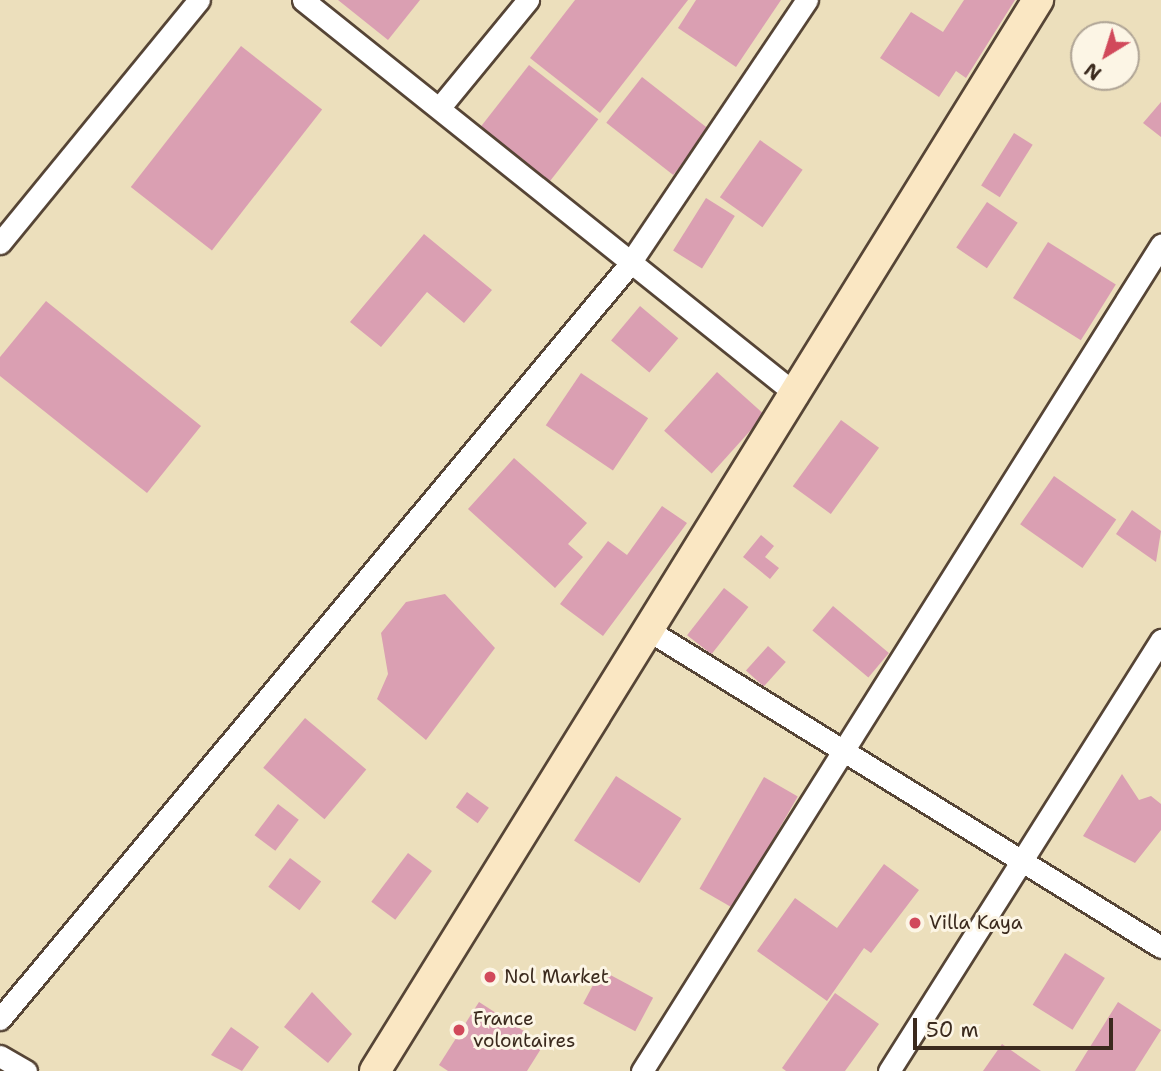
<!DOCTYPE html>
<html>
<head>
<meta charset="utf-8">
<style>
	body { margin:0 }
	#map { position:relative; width:1161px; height:1071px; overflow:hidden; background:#ecdfbc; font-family:"Shantell Sans",sans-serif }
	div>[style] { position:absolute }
	.building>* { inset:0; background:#da9fb2; transform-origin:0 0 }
	.roads { filter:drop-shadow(2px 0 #564536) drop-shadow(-2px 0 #564536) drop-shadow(0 2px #564536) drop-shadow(0 -2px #564536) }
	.street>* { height:21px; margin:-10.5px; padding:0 10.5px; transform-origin:10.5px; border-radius:10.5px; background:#fff }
	.secondary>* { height:30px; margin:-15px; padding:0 15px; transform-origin:15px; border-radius:15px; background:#fae7c3 }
	.dots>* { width:19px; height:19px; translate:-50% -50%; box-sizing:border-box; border:4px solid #fcf5e5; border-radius:50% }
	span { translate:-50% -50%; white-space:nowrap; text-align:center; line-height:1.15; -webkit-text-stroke:6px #fcf5e5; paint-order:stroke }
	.poi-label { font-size:19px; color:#3b2a1e }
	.left { translate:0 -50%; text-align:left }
	.north { position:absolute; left:1070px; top:21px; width:70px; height:70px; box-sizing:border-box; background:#fcf5e5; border:2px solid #afa495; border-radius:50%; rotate:218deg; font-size:19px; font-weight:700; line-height:28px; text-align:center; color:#3b2a1e }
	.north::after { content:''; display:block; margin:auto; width:24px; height:32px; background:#d1495b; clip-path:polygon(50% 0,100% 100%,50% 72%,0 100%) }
	.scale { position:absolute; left:913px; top:1018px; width:200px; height:32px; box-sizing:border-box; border:4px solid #3b2a1e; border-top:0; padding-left:9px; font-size:21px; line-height:24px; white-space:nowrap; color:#3b2a1e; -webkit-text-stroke:5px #fcf5e5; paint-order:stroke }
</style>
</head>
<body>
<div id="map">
	<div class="building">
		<div style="clip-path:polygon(338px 0,420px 0,388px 40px)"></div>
		<div style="clip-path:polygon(575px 0,688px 0,600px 113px,530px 58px)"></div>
		<div style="clip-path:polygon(696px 0,781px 0,736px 67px,678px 28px)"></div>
		<div style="clip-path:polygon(964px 0,1015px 0,966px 78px,956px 71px,939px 97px,880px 58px,911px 12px,943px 32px)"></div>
		<div style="left:241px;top:46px;width:103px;height:179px;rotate:38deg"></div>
		<div style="left:529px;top:65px;width:88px;height:87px;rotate:38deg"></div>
		<div style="left:642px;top:77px;width:85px;height:58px;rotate:38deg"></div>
		<div style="clip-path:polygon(1161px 102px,1161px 137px,1143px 123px)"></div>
		<div style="left:1014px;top:133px;width:22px;height:62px;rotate:32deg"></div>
		<div style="left:760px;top:140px;width:52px;height:70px;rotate:35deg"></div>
		<div style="left:706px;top:198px;width:34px;height:62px;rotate:32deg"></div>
		<div style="left:987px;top:202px;width:37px;height:55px;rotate:34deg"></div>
		<div style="clip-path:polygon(424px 234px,492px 290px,464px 323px,427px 292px,381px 347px,350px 322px)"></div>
		<div style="left:1048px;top:242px;width:80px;height:66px;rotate:32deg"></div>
		<div style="clip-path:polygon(46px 301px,201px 426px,147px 493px,0 376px,0 357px)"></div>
		<div style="left:640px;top:306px;width:50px;height:45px;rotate:40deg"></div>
		<div style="left:717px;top:372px;width:64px;height:79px;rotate:42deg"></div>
		<div style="left:581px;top:373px;width:81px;height:63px;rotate:34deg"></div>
		<div style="left:841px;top:420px;width:47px;height:82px;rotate:36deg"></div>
		<div style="clip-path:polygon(514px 458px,587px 523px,568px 544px,583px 557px,555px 588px,468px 509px)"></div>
		<div style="left:1054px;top:476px;width:76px;height:59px;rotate:35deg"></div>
		<div style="clip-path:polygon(662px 506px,687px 523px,603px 636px,560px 604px,608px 541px,627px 555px)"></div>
		<div style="clip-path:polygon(1132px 510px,1161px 531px,1156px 562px,1116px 534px)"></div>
		<div style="clip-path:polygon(761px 535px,774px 546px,765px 557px,779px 568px,770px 579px,743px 557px)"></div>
		<div style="left:724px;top:588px;width:31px;height:60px;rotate:38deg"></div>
		<div style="clip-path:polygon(445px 594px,495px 648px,426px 740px,377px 699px,388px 674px,381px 633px,406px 602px)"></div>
		<div style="left:833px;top:606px;width:73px;height:32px;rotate:40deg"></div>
		<div style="left:768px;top:646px;width:24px;height:33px;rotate:42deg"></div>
		<div style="left:305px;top:718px;width:80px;height:65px;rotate:40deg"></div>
		<div style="clip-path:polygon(1122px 774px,1139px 800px,1151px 796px,1161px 804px,1161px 830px,1135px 863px,1083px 836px)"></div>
		<div style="left:616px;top:776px;width:78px;height:77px;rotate:33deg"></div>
		<div style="left:764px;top:777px;width:39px;height:129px;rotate:30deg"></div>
		<div style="left:467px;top:792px;width:27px;height:19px;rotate:36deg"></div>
		<div style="left:278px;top:804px;width:26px;height:39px;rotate:37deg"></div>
		<div style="left:408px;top:853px;width:30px;height:61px;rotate:37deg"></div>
		<div style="left:290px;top:858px;width:39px;height:36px;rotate:37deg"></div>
		<div style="clip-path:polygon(884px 864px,919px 890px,871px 953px,864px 948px,827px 1001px,757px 951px,795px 898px,837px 928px)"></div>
		<div style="left:1065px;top:953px;width:47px;height:61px;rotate:32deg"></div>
		<div style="left:601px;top:970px;width:59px;height:38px;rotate:28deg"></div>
		<div style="clip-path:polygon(312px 992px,352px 1034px,328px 1063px,284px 1027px)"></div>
		<div style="clip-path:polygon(835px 993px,879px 1024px,845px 1071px,786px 1071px,782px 1068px)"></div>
		<div style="clip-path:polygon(479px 1002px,544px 1044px,527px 1071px,448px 1071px,439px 1065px)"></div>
		<div style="clip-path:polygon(1118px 1002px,1161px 1030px,1135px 1071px,1075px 1071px)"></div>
		<div style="clip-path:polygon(231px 1027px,259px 1047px,242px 1071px,211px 1055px)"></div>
		<div style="clip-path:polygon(1002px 1044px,1041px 1071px,983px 1071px)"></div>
	</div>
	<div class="roads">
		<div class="street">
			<div style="left:303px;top:0;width:633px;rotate:38.65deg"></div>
			<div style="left:440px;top:107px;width:139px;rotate:-50.6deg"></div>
			<div style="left:0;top:243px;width:314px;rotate:-50.7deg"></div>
			<div style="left:648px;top:630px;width:603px;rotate:31.71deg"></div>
			<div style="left:0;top:1019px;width:981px;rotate:-50.17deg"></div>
			<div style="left:628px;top:266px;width:321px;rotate:-56.1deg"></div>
			<div style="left:0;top:1056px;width:30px;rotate:30deg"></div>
			<div style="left:642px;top:1071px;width:976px;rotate:-57.86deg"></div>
			<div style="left:889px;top:1071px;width:510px;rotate:-57.74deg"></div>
		</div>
		<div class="secondary">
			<div style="left:375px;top:1071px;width:1260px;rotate:-58.24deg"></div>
		</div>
	</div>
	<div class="dots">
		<div style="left:915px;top:923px;background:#d1495b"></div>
		<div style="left:490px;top:977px;background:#d1495b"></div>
		<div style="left:459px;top:1030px;background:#d1495b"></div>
	</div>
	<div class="poi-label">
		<span class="left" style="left:929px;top:923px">Villa Kaya</span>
		<span class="left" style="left:504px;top:977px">Nol Market</span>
		<span class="left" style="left:473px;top:1030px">France<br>volontaires</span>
	</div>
	<div class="north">N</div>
	<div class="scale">50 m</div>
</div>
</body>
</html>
